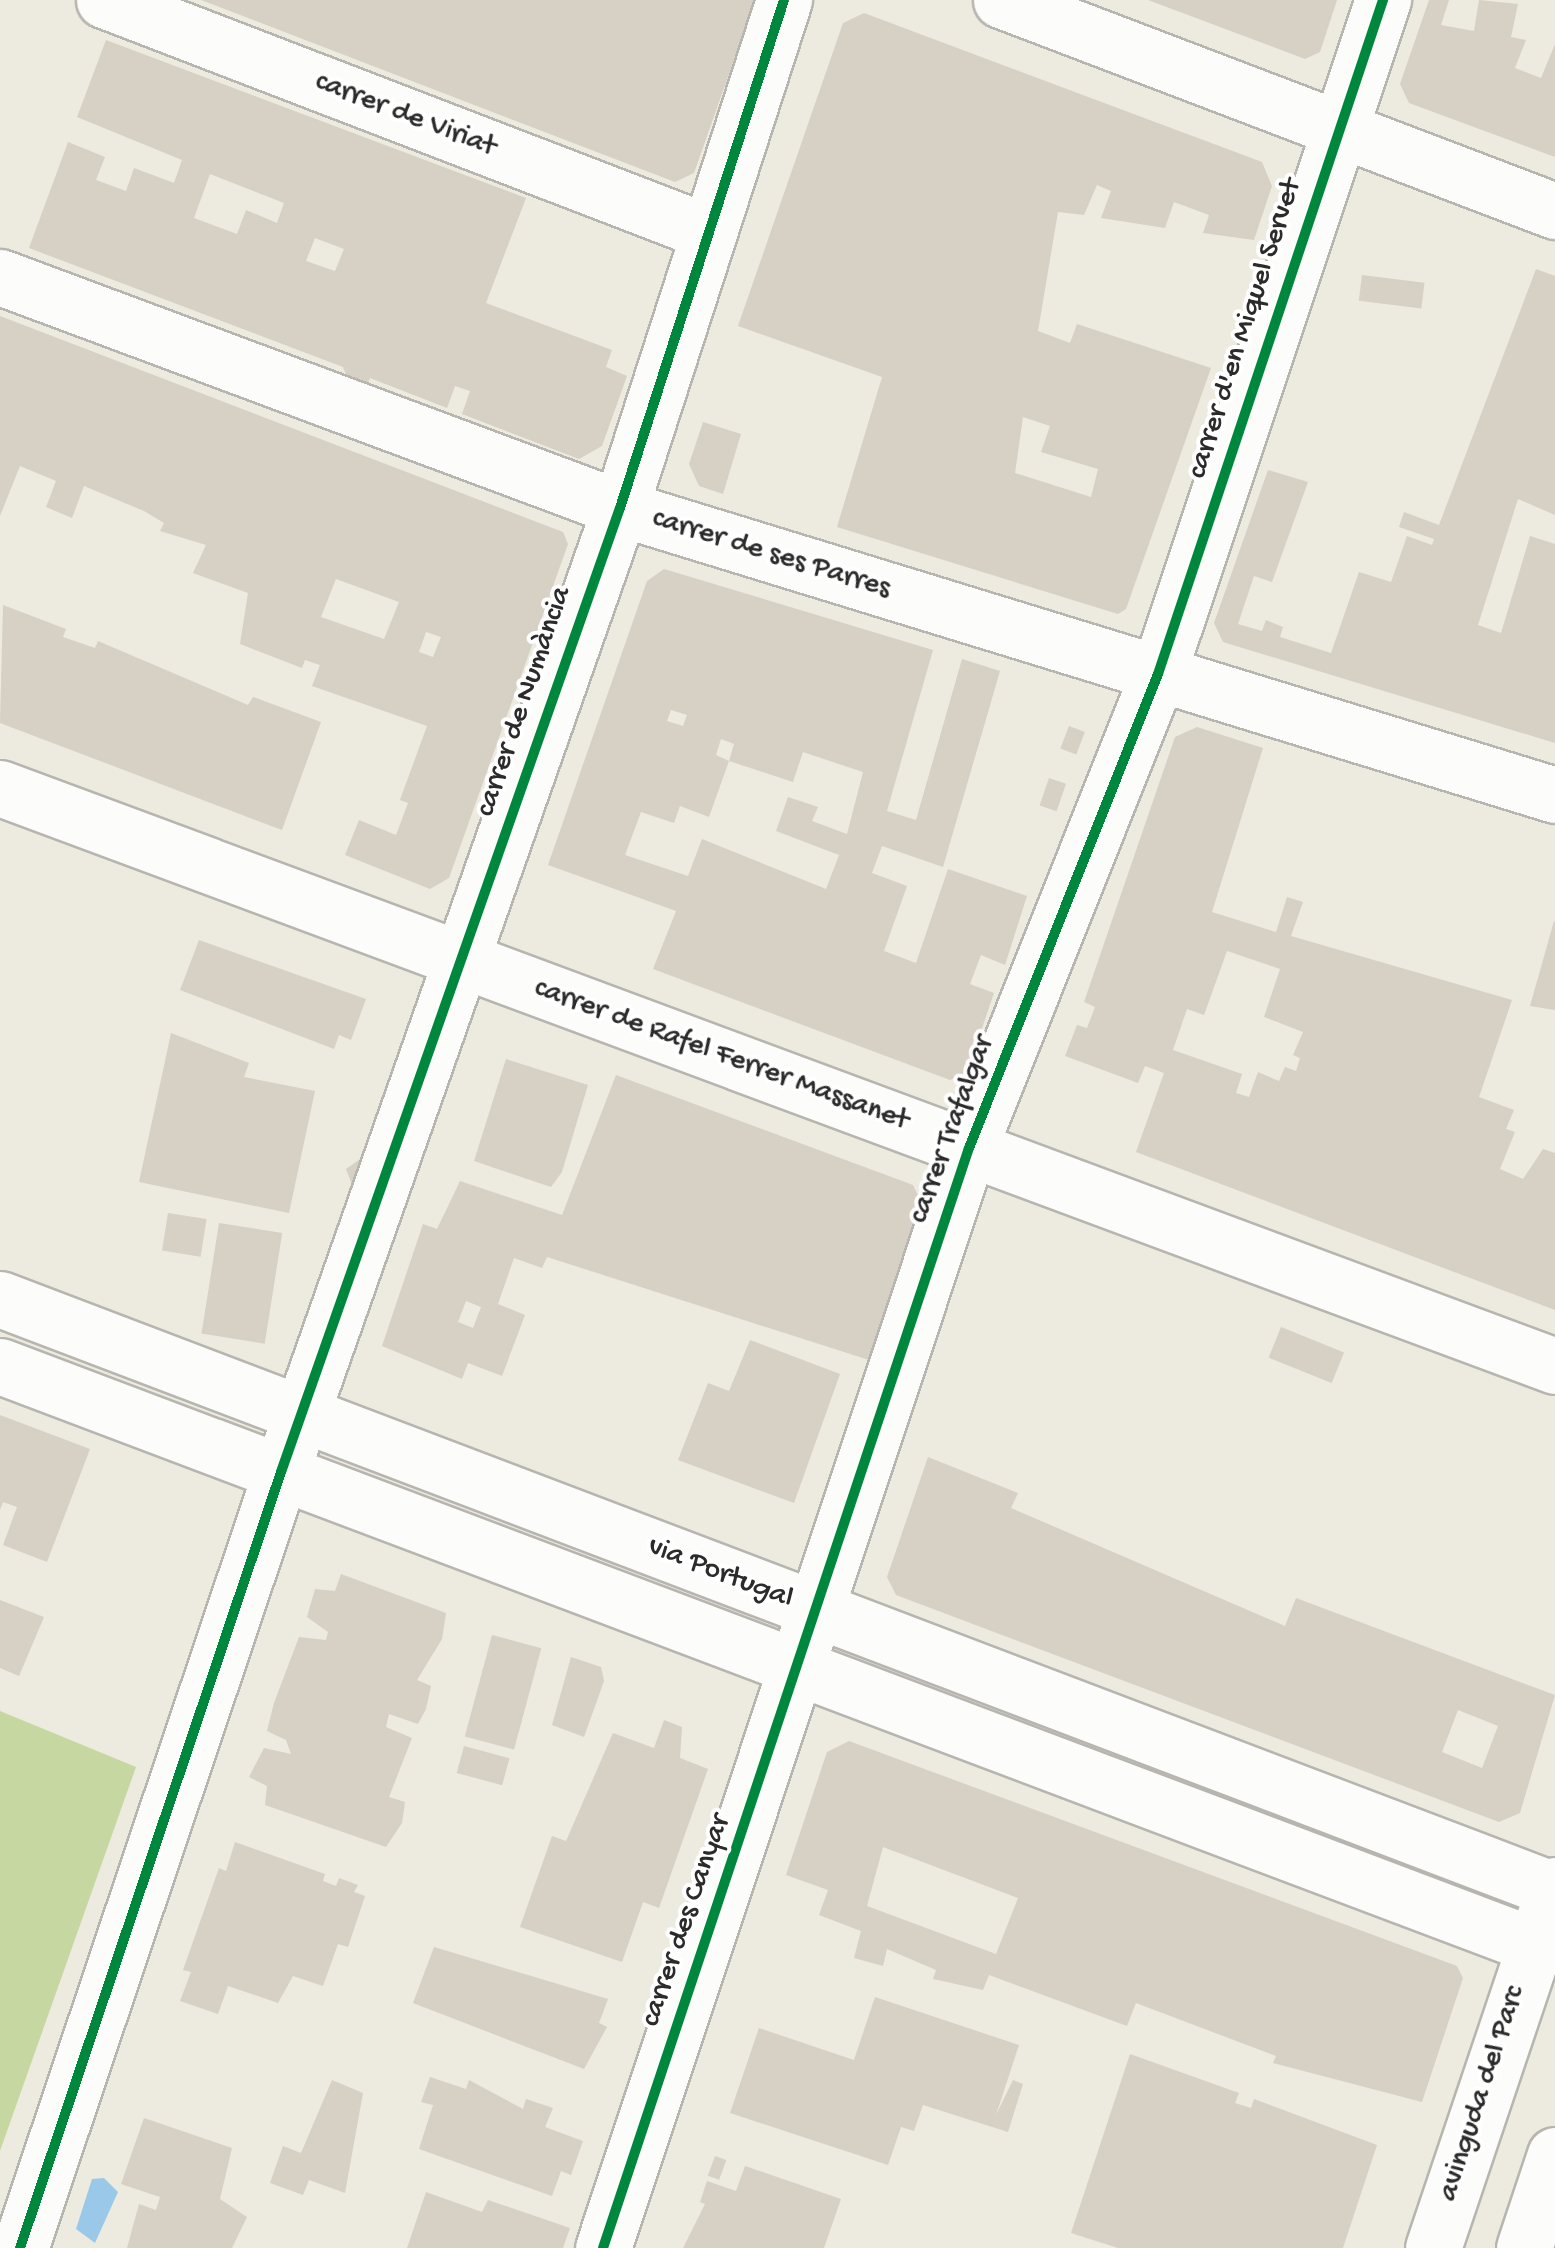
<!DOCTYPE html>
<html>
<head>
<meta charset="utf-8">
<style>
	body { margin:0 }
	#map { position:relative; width:1555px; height:2248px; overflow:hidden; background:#edeae0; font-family:"Gochi Hand",sans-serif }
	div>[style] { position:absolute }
	.green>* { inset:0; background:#c6d7a2 }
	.water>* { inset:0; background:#9ac8e8 }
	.building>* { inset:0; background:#d7d0c4; transform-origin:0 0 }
	.roads { filter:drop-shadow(2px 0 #b7b5af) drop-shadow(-2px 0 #b7b5af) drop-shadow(0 2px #b7b5af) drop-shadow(0 -2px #b7b5af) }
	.minor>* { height:55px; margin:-27.5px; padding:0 27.5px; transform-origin:27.5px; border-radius:27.5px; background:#fcfcfa }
	.major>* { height:55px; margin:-27.5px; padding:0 27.5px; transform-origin:27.5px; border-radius:27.5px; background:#fcfcfa }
	.cycleway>* { height:10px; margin:-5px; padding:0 5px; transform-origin:5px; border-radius:5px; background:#00873e }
	span { translate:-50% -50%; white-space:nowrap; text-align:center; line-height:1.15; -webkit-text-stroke:8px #fff; paint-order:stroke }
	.street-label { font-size:30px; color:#2b2b2b }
</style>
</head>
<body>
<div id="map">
	<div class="green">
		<div style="clip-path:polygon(0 1711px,136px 1767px,0 2151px)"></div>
	</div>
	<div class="water">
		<div style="clip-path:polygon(104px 2178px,118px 2192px,95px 2243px,76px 2229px,92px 2179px)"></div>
	</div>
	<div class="building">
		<div style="clip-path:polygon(201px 0,755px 0,694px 173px,675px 182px)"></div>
		<div style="clip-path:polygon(1148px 0,1337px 0,1320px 52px,1305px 59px)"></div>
		<div style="clip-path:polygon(1429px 0,1449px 0,1441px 25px,1474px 31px,1479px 0,1518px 4px,1511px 37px,1526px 40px,1515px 68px,1541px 78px,1555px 44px,1555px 157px,1409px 103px,1400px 84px)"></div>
		<div style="clip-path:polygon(evenodd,864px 13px,1262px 162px,1272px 186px,1254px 240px,1203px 233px,1209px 215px,1174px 202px,1165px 228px,1101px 218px,1111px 191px,1097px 185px,1084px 215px,1058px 212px,1038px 331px,1070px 343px,1077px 324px,1211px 368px,1126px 609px,1118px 614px,837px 527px,882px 377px,738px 326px,843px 23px,864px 13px,1023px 417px,1050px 426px,1041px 452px,1098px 469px,1091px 497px,1015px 473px,1023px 417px)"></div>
		<div style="clip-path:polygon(evenodd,106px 40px,526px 198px,486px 303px,612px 350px,606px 367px,627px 376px,602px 446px,579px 459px,462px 414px,470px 391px,455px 386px,447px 408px,370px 378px,367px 385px,347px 377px,343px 367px,29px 248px,68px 142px,105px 157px,96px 180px,126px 191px,134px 168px,174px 183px,182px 160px,77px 117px,106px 40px,210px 174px,284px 203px,277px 223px,246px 210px,237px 234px,194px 218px,210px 174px,106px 40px,315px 238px,344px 249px,335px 271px,306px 261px,315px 238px)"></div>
		<div style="clip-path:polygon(1536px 269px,1555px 276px,1555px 515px,1518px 499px,1478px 625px,1501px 633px,1530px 536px,1555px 544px,1555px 743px,1223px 642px,1214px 623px,1268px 470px,1308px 482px,1272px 582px,1254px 576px,1238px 624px,1262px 631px,1266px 620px,1283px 627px,1280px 637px,1331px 653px,1359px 572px,1391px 582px,1407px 536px,1432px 545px,1434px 539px,1399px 527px,1404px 512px,1439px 525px)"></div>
		<div style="left:1362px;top:275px;width:63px;height:26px;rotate:7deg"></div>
		<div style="clip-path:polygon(evenodd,0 316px,563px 532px,568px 544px,449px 878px,430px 889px,345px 855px,359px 820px,396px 835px,408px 803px,400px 800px,427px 726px,312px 686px,320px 665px,305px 660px,302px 668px,240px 644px,248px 593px,193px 573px,206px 545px,160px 531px,164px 523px,144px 511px,84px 486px,72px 518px,46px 507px,56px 481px,20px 466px,0 516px,0 316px,336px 579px,399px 602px,384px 639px,321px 617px,336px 579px,0 316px,426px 632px,441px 637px,433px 657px,419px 652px,426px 632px)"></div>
		<div style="clip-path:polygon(703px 422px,741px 434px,723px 494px,699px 486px,689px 464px)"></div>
		<div style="clip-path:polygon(evenodd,664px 569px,933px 650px,887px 811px,916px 820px,962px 659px,1000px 671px,943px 867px,882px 846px,872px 873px,907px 886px,884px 951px,916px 963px,948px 869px,1027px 896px,1005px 965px,981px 955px,970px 984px,994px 993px,967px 1072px,950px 1080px,653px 969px,676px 911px,548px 865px,647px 581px,664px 569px,671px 710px,687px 715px,683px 726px,667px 721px,671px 710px,664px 569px,721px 739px,734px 744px,729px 761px,716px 755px,721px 739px,664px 569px,803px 752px,863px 772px,847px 834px,812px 821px,818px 807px,788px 797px,776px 831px,839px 855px,826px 889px,702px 839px,688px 876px,625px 855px,641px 812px,674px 823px,680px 806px,709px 817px,729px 761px,793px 782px,803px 752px)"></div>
		<div style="clip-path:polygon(3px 605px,66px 629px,63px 637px,95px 648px,98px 641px,248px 705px,253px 697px,321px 722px,282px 830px,0 723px)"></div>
		<div style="left:1069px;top:726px;width:17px;height:24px;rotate:21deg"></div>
		<div style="clip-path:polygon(evenodd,1197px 727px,1263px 748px,1212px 912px,1276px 932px,1287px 897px,1303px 902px,1291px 936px,1512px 1000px,1479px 1097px,1514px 1110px,1506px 1129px,1515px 1132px,1500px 1169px,1523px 1179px,1543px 1149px,1555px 1153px,1555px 1310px,1136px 1152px,1164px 1073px,1145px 1066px,1138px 1083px,1065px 1056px,1077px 1025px,1087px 1028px,1095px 1007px,1084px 1002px,1175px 737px,1197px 727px,1227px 951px,1280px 969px,1264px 1017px,1303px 1032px,1293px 1055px,1300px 1058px,1296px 1071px,1285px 1067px,1279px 1081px,1258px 1072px,1249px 1097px,1236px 1093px,1242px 1074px,1173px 1050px,1187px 1009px,1204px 1015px,1227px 951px)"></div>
		<div style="left:1049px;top:778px;width:18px;height:29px;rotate:19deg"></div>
		<div style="clip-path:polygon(1554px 921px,1555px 922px,1555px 1010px,1530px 1006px)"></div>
		<div style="clip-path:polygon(199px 940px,366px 999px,351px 1040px,339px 1035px,334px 1049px,180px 990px)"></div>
		<div style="clip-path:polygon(171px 1033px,249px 1063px,244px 1077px,315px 1091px,289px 1213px,139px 1182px)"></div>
		<div style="clip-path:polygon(506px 1059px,588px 1085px,562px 1172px,551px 1187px,474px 1161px)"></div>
		<div style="clip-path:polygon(evenodd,616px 1075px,913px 1185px,923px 1206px,869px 1360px,547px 1257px,542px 1268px,514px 1258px,498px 1304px,525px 1315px,502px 1376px,468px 1363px,462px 1379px,382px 1346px,423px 1224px,437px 1229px,460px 1181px,562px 1215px,616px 1075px,466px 1301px,481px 1307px,473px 1328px,458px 1322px,466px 1301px)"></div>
		<div style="clip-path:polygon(363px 1157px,354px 1190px,346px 1169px)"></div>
		<div style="left:168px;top:1213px;width:39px;height:38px;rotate:9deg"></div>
		<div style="left:219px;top:1223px;width:64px;height:112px;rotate:9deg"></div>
		<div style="left:1281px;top:1327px;width:68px;height:33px;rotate:22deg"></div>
		<div style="clip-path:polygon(750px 1340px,840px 1374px,794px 1503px,678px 1460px,708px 1383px,729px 1391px)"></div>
		<div style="clip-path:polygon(0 1415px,90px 1449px,47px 1562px,3px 1545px,17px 1507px,3px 1502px,0 1510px)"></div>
		<div style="clip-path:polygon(evenodd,928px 1457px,1018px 1493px,1011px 1508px,1285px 1626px,1296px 1598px,1555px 1695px,1520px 1813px,1499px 1822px,896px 1595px,887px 1577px,928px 1457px,1458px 1710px,1498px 1726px,1482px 1768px,1442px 1752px,1458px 1710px)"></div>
		<div style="clip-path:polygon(341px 1574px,446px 1613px,442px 1639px,417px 1680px,431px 1686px,426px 1709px,418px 1724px,389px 1714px,386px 1727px,412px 1738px,389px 1797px,405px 1802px,402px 1823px,386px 1847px,265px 1805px,267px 1786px,249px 1777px,264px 1748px,291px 1754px,286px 1740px,267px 1731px,274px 1703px,299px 1637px,326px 1640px,328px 1632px,307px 1617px,315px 1589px,335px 1591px)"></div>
		<div style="clip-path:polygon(0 1600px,44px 1617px,19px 1676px,0 1668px)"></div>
		<div style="left:492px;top:1635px;width:51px;height:105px;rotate:15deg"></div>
		<div style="clip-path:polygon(571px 1657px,601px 1667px,604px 1681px,584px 1737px,552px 1725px)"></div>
		<div style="clip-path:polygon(664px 1720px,682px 1727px,680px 1758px,708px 1769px,659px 1908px,643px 1902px,622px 1962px,520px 1927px,552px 1836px,566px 1841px,613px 1733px,654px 1748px)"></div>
		<div style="clip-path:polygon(evenodd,849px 1741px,1457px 1966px,1463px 1978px,1422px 2102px,1273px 2063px,1276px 2056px,1136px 2003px,1127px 2026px,989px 1975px,983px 1990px,933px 1979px,936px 1970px,887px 1949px,883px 1966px,854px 1958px,861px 1931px,819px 1915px,828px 1890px,786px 1875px,827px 1752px,849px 1741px,883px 1847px,1018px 1898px,996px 1954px,867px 1906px,883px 1847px)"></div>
		<div style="left:464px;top:1746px;width:47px;height:28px;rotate:15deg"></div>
		<div style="clip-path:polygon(235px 1842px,325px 1874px,323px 1881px,336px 1886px,339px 1878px,358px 1885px,354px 1892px,365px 1896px,348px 1947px,338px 1944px,323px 1986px,293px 1976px,278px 2003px,228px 1986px,218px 2014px,180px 2001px,191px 1972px,183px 1970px,219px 1868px,226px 1871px)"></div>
		<div style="clip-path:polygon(434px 1947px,608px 1999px,599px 2023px,607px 2027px,584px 2069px,413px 2003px)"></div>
		<div style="clip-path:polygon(875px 1997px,1019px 2045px,996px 2115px,1013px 2080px,1023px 2084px,1008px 2132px,923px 2105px,914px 2131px,901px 2127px,888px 2165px,730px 2113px,759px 2028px,854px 2060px)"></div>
		<div style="clip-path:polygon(1130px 2054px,1239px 2093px,1235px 2103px,1251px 2108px,1254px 2099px,1377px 2145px,1343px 2248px,1118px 2248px,1071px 2233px)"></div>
		<div style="clip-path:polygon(430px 2077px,466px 2089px,469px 2080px,523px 2109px,526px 2099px,553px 2108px,545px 2127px,583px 2141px,571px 2175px,561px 2171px,552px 2196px,419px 2149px,433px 2105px,421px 2102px)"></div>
		<div style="clip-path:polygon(332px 2080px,363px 2093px,345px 2193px,309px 2180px,303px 2195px,270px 2183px,283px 2146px,301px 2153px)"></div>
		<div style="clip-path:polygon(144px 2118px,232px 2148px,220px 2199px,247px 2217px,232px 2248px,127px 2248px,139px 2204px,156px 2210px,160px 2197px,121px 2184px)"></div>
		<div style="left:715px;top:2156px;width:12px;height:21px;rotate:20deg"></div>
		<div style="clip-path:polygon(745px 2166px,841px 2199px,824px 2248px,683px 2248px,705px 2204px,700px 2202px,707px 2181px,736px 2191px)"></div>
		<div style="clip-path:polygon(426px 2192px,482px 2212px,488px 2200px,570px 2228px,563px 2248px,407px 2248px)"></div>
	</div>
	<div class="roads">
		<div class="minor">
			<div style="left:104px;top:0;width:644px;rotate:21.02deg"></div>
			<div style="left:1001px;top:0;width:593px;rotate:20.85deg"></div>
			<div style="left:0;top:277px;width:662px;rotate:20.43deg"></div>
			<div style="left:620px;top:508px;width:978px;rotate:17.06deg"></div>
			<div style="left:0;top:788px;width:1659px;rotate:20.39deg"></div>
			<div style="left:0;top:1299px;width:1663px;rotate:20.82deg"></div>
			<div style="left:0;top:1366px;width:1639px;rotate:20.69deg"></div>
			<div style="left:20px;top:2248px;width:819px;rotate:-71.41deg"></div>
			<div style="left:281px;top:1472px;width:1022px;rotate:-70.63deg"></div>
			<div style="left:620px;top:508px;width:534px;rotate:-72.11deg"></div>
			<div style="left:603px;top:2248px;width:1159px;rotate:-71.6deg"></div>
			<div style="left:969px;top:1148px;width:510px;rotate:-68.26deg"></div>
			<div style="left:1158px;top:674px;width:711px;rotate:-71.54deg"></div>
		</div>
		<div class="major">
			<div style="left:1433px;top:2248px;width:383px;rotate:-71.4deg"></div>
			<div style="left:1524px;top:2248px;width:98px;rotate:-71.6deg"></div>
		</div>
	</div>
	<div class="cycleway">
		<div style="left:20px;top:2248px;width:819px;rotate:-71.41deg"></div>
		<div style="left:281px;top:1472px;width:1022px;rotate:-70.63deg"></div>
		<div style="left:620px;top:508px;width:534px;rotate:-72.11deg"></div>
		<div style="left:603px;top:2248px;width:1159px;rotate:-71.6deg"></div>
		<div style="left:969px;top:1148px;width:510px;rotate:-68.26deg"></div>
		<div style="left:1158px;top:674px;width:711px;rotate:-71.54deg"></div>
	</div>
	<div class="street-label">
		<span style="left:405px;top:116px;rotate:21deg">carrer de Viriat</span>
		<span style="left:1246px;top:329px;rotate:-72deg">carrer d'en Miquel Servet</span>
		<span style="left:771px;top:555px;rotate:17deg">carrer de ses Parres</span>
		<span style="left:525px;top:702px;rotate:-71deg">carrer de Numància</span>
		<span style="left:721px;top:1056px;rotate:20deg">carrer de Rafel Ferrer Massanet</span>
		<span style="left:953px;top:1130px;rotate:-70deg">carrer Trafalgar</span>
		<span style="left:720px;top:1574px;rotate:21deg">via Portugal</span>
		<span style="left:687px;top:1921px;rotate:-71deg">carrer des Canyar</span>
		<span style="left:1483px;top:2094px;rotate:-72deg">avinguda del Parc</span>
	</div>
</div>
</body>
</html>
